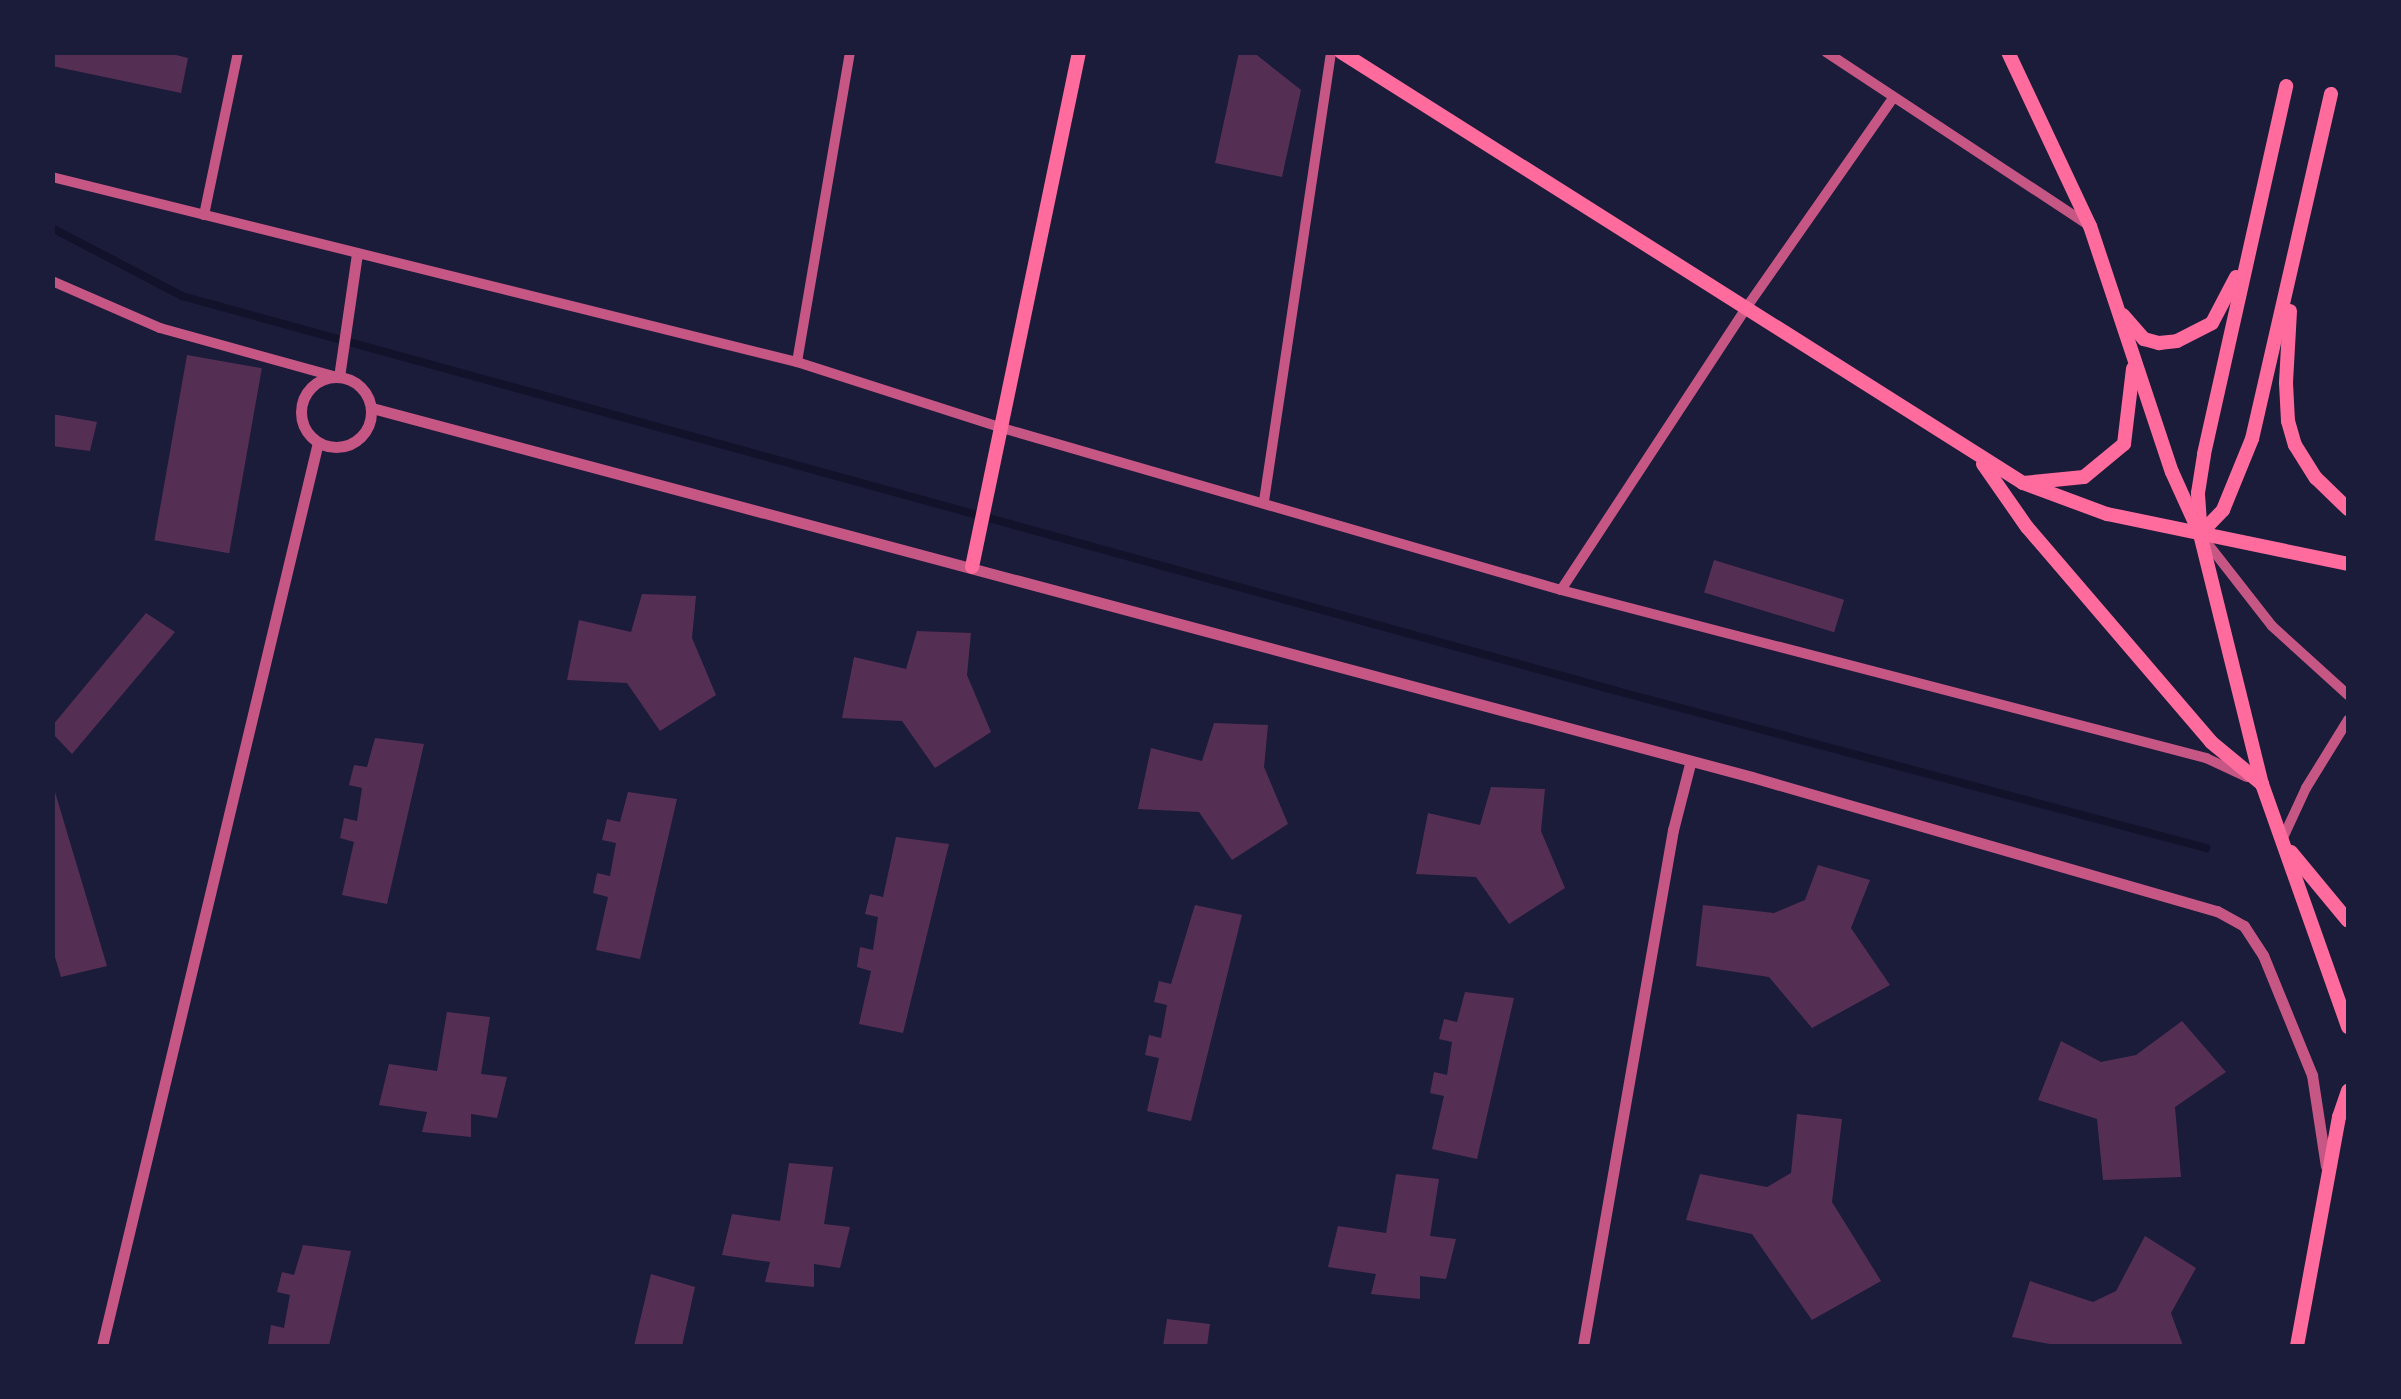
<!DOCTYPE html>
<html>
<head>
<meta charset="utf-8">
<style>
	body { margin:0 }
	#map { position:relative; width:2401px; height:1399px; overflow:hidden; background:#1b1b3a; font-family:"Roboto Condensed",sans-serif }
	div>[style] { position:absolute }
	.stream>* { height:8px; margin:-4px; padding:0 4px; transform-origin:4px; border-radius:4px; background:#12122b }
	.building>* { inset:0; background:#542f53; transform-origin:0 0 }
	.minor>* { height:10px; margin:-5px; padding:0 5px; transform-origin:5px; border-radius:5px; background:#c65784 }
	.tertiary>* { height:11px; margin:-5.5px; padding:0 5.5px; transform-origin:5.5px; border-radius:5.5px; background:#c65784 }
	.tertiary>.ring { margin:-5.5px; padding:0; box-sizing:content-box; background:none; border:11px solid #c65784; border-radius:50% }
	.secondary>* { height:14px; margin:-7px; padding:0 7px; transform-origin:7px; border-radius:7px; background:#ff6b9d }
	span { translate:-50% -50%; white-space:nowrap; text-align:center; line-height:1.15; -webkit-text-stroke:8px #1b1b3a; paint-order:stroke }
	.frame { position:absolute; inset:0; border:55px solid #1b1b3a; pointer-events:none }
</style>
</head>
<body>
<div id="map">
	<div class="stream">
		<div style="left:52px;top:228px;width:147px;rotate:27.6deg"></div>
		<div style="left:182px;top:296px;width:1488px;rotate:15.39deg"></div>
		<div style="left:1617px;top:691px;width:610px;rotate:14.93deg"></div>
	</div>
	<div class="building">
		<div style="clip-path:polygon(52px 52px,164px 52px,188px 58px,181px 93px,52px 66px)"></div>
		<div style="clip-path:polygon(1239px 52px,1253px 52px,1301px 90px,1282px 177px,1215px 163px)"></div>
		<div style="left:187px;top:355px;width:76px;height:188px;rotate:10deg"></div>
		<div style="clip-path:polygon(52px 414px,97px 422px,90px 451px,52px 446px)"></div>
		<div style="left:1714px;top:560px;width:136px;height:34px;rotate:17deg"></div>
		<div style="clip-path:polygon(642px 594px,696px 596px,692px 638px,716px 695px,660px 731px,627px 683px,567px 680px,579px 620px,631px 632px)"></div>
		<div style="clip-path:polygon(146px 613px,175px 632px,72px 754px,52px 733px,52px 726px)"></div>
		<div style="clip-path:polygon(917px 631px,971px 633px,967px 675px,991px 732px,935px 768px,902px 721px,842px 718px,854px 657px,906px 669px)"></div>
		<div style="clip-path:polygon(1214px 723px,1268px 725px,1264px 767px,1288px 824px,1232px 860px,1199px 812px,1138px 809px,1151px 748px,1202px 761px)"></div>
		<div style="clip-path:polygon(375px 738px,424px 744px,387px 904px,342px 895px,354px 842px,340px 838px,344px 818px,357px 821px,362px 788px,349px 785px,354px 765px,367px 767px)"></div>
		<div style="clip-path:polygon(52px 782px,107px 966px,61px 977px,52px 947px)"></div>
		<div style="clip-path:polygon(1491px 787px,1545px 789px,1541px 831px,1565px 888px,1509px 924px,1476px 877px,1416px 874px,1428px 813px,1480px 825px)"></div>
		<div style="clip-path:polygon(628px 792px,677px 799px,640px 959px,596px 950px,608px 897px,593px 893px,597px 873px,610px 876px,616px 843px,602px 840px,607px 819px,620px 822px)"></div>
		<div style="clip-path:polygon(896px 837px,949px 844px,903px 1033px,859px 1024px,871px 971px,857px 967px,860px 947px,873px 950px,878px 917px,865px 914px,870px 894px,883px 897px)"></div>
		<div style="clip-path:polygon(1818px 865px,1870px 880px,1851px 928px,1890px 985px,1812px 1028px,1769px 977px,1696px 966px,1703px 905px,1774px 913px,1805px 900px)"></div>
		<div style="clip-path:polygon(1195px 905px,1242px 915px,1191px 1121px,1147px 1111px,1159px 1058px,1145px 1055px,1149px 1035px,1161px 1038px,1167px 1005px,1154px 1002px,1159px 981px,1171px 984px)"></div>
		<div style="clip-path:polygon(1465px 992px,1514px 998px,1477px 1159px,1432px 1149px,1444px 1096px,1430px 1093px,1434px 1072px,1447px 1075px,1452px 1042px,1439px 1039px,1444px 1019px,1457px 1022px)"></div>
		<div style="clip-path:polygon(447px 1012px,490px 1017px,481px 1074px,507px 1077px,497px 1118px,471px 1114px,471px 1137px,422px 1132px,427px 1112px,379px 1105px,389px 1064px,437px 1071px)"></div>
		<div style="clip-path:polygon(2182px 1021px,2226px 1072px,2175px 1107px,2181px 1177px,2103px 1180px,2097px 1119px,2038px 1100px,2061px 1041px,2101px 1062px,2136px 1055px)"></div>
		<div style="clip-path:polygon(1797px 1114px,1842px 1119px,1832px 1202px,1881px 1281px,1812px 1320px,1752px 1234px,1686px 1220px,1700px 1174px,1767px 1187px,1791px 1173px)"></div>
		<div style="clip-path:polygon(789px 1163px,833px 1167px,824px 1224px,850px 1227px,840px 1268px,814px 1264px,814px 1287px,765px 1282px,770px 1262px,722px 1255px,732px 1214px,780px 1221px)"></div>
		<div style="clip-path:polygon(1396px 1174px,1439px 1179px,1430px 1236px,1456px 1239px,1446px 1279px,1420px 1276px,1420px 1299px,1371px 1294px,1376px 1274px,1328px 1267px,1338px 1226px,1386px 1233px)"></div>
		<div style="clip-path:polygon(2145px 1236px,2196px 1268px,2171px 1313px,2183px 1346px,2061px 1346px,2012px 1337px,2030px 1281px,2093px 1302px,2116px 1291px)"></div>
		<div style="clip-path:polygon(303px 1245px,351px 1251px,329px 1346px,268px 1345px,271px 1325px,284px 1328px,290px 1295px,277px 1292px,282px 1272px,294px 1275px)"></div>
		<div style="clip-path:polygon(651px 1274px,695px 1287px,682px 1346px,634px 1346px)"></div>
		<div style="clip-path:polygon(1167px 1319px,1210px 1324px,1207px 1346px,1163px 1346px)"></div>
	</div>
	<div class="minor">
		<div style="left:1826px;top:52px;width:314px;rotate:33.4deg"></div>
		<div style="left:52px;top:177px;width:768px;rotate:13.95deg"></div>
		<div style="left:797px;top:362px;width:215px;rotate:17.8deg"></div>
		<div style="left:1002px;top:428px;width:582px;rotate:16.16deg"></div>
		<div style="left:1561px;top:590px;width:667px;rotate:14.6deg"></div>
		<div style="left:2206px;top:758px;width:45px;rotate:24.9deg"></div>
		<div style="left:204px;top:215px;width:167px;rotate:-78.2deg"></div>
		<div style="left:52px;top:281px;width:118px;rotate:23.5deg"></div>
		<div style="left:160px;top:328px;width:180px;rotate:15.5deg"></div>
		<div style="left:797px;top:362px;width:314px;rotate:-80.3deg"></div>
		<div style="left:1264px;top:501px;width:454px;rotate:-81.5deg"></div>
		<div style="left:2204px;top:539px;width:110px;rotate:52deg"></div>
		<div style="left:2272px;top:626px;width:103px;rotate:42.2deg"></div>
		<div style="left:1561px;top:590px;width:334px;rotate:-56.7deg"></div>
		<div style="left:1744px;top:311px;width:261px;rotate:-55deg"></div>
		<div style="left:2282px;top:840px;width:57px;rotate:-65.2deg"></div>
		<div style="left:2306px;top:788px;width:80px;rotate:-58.3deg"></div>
	</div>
	<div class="tertiary">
		<div class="ring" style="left:301px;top:377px;width:59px;height:59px"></div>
		<div style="left:339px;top:377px;width:125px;rotate:-81.7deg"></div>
		<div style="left:372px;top:408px;width:1428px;rotate:14.97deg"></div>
		<div style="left:1752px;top:777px;width:484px;rotate:16.1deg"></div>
		<div style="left:2217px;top:911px;width:31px;rotate:29deg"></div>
		<div style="left:2244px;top:926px;width:35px;rotate:57deg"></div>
		<div style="left:2263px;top:955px;width:130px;rotate:67.8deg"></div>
		<div style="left:2312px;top:1075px;width:92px;rotate:81.3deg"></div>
		<div style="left:102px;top:1346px;width:929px;rotate:-76.56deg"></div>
		<div style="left:1583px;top:1346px;width:524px;rotate:-80.11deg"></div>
		<div style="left:1673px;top:830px;width:68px;rotate:-75.6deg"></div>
	</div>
	<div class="secondary">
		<div style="left:1341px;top:52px;width:807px;rotate:32.29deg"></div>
		<div style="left:2023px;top:483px;width:90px;rotate:20.3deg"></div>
		<div style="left:2107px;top:514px;width:246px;rotate:11.7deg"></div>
		<div style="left:2008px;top:52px;width:192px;rotate:64.8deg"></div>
		<div style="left:2090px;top:226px;width:259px;rotate:71.6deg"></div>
		<div style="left:2172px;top:472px;width:68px;rotate:65.7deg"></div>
		<div style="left:2200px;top:534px;width:258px;rotate:76.1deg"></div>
		<div style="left:2262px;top:784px;width:258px;rotate:70.5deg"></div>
		<div style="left:2290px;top:311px;width:72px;rotate:93.2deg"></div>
		<div style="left:2286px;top:383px;width:38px;rotate:87deg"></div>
		<div style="left:2288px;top:421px;width:25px;rotate:74deg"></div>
		<div style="left:2295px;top:445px;width:39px;rotate:58deg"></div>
		<div style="left:2316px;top:478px;width:45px;rotate:44.1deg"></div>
		<div style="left:2123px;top:315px;width:32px;rotate:49deg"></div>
		<div style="left:2144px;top:339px;width:16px;rotate:15deg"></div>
		<div style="left:2159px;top:343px;width:18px;rotate:-6deg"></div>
		<div style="left:2177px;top:341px;width:39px;rotate:-27deg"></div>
		<div style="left:2212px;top:323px;width:52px;rotate:-62.4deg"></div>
		<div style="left:1983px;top:464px;width:77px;rotate:55.1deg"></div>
		<div style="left:2027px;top:527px;width:283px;rotate:49.4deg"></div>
		<div style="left:2211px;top:742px;width:66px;rotate:39.5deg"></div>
		<div style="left:2023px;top:483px;width:61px;rotate:-5.6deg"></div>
		<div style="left:2084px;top:477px;width:52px;rotate:-39.5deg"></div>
		<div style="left:2124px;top:444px;width:76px;rotate:-83.2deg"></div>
		<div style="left:2200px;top:523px;width:30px;rotate:-94deg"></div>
		<div style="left:2198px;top:493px;width:39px;rotate:-81deg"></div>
		<div style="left:2204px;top:454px;width:377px;rotate:-77.4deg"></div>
		<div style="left:2200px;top:534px;width:33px;rotate:-46deg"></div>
		<div style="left:2223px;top:510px;width:77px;rotate:-67.8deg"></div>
		<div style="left:2252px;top:439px;width:354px;rotate:-77.1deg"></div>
		<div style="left:972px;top:567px;width:526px;rotate:-78.26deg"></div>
		<div style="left:2291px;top:852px;width:89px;rotate:50.4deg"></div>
		<div style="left:2297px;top:1346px;width:233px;rotate:-79.6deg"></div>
		<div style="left:2339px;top:1117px;width:28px;rotate:-71deg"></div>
	</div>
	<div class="frame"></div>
</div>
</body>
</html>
